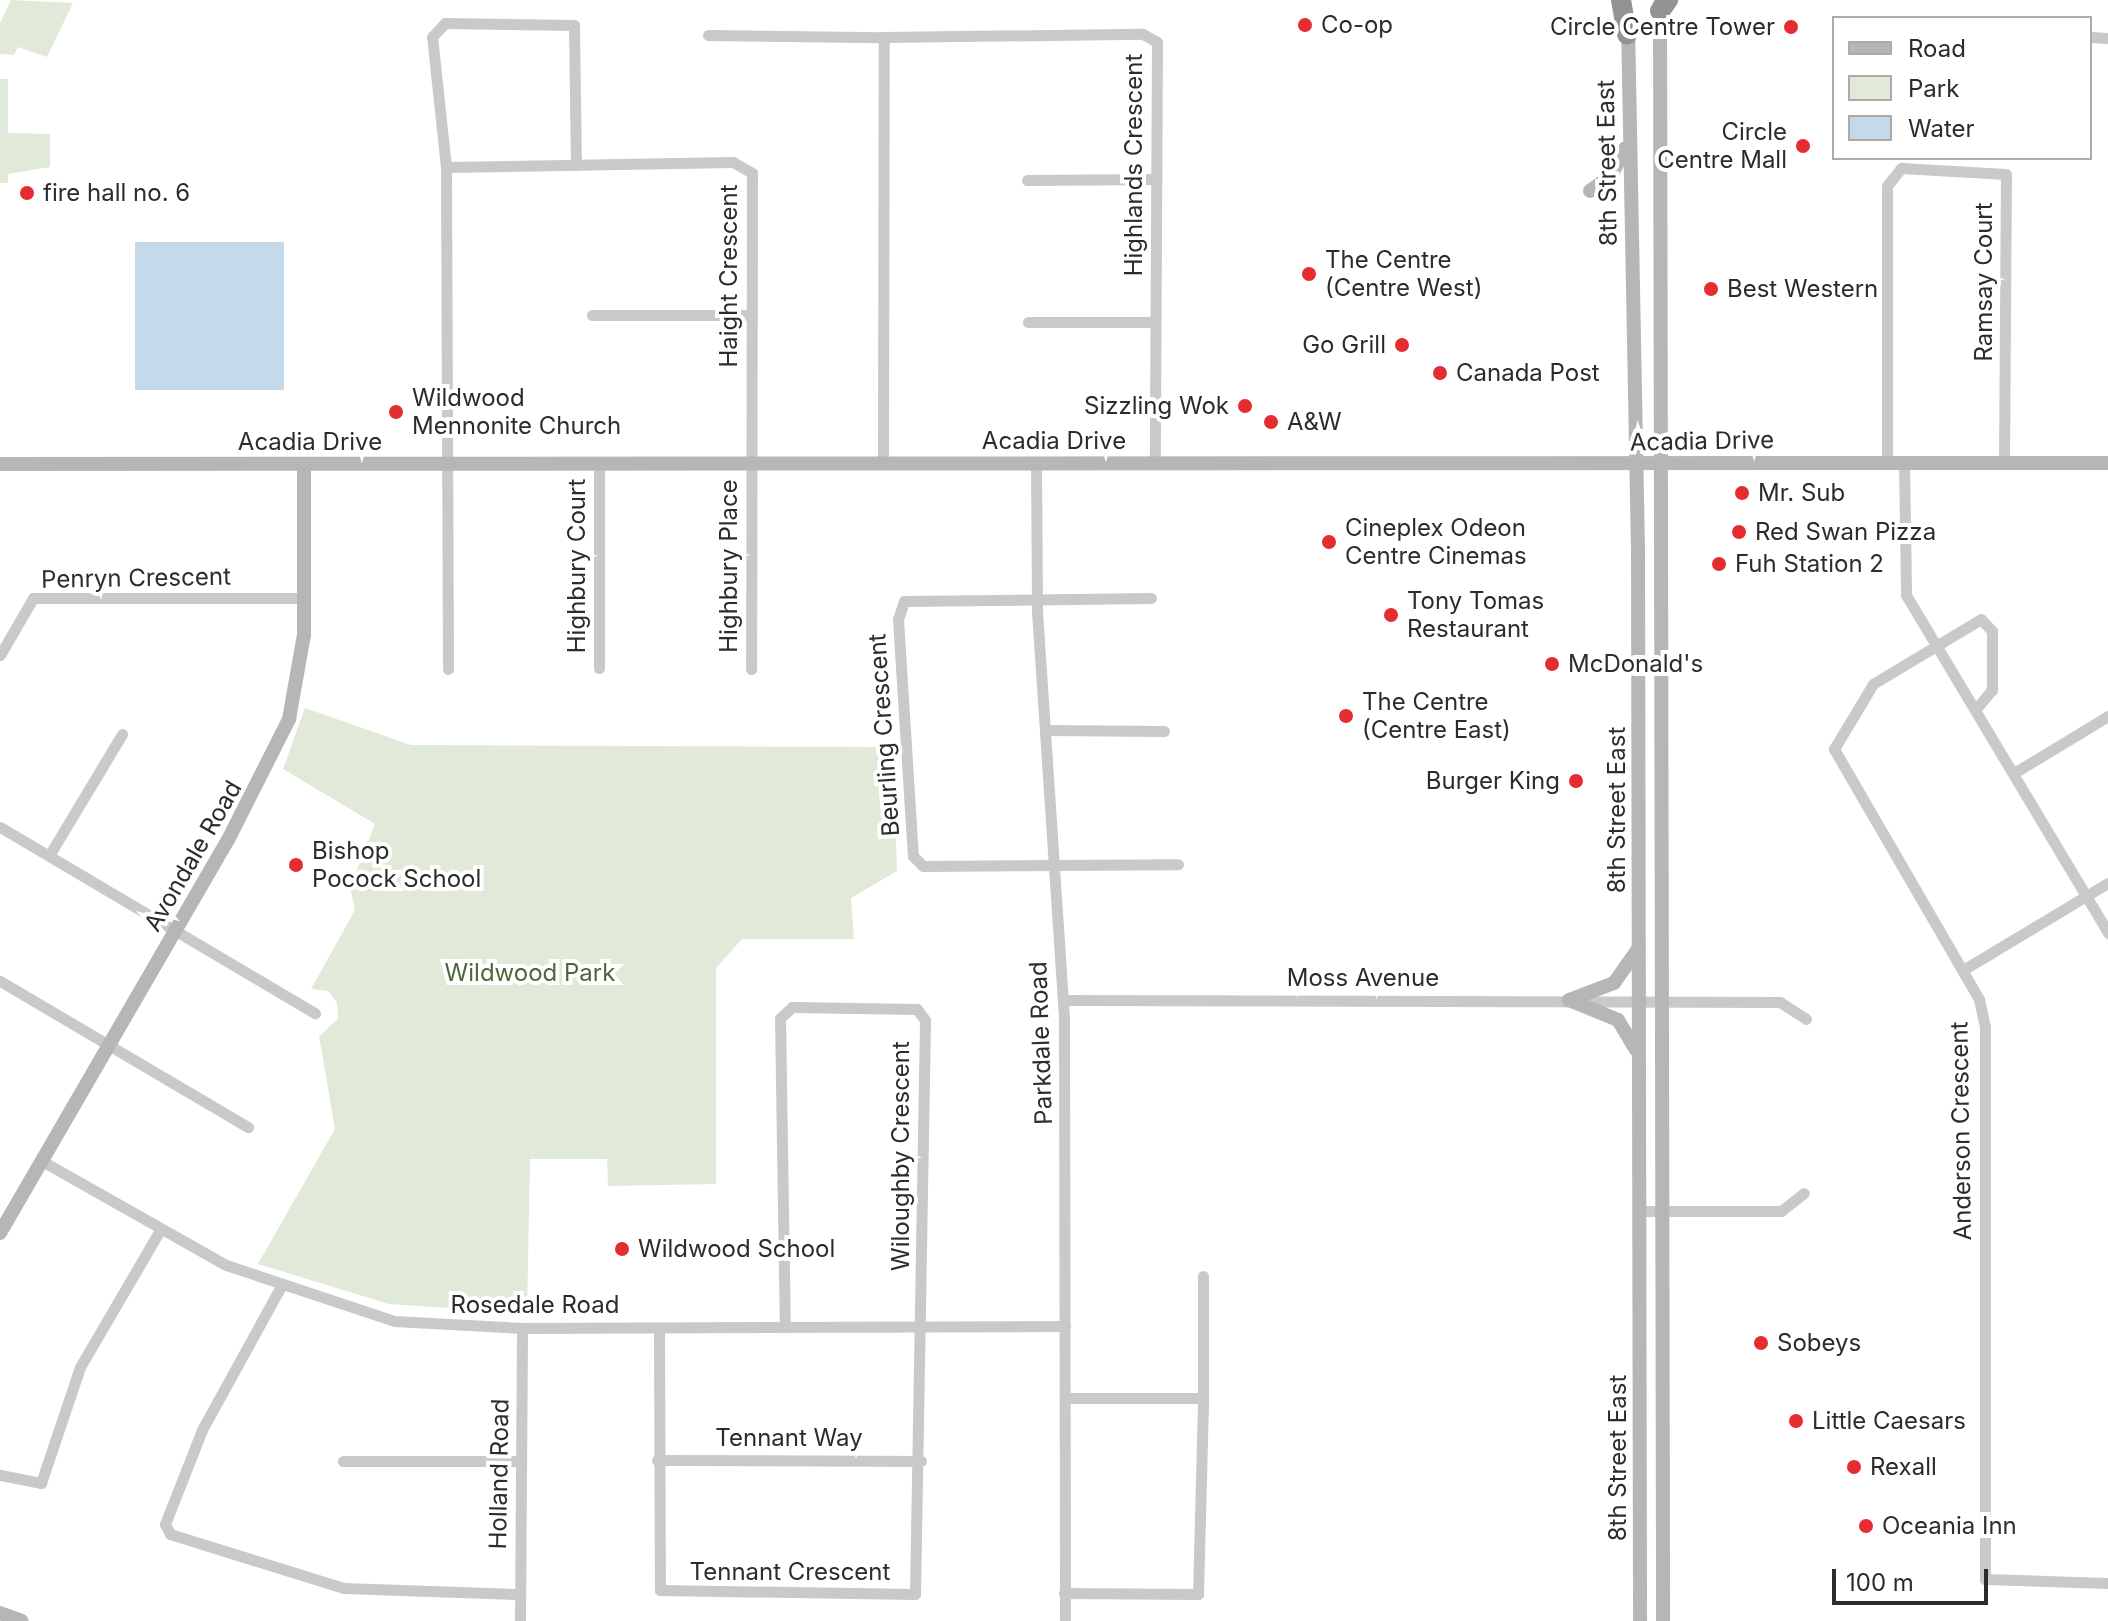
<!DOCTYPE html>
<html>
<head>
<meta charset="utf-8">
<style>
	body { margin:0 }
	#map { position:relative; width:2108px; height:1621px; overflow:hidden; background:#fff; font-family:Inter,sans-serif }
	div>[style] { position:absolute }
	.green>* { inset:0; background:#e1ead9 }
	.water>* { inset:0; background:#c4daea; transform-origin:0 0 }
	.street>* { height:11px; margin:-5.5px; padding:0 5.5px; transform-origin:5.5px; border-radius:5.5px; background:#c9c9c9 }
	.secondary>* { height:14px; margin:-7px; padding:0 7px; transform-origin:7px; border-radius:7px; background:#b6b6b6 }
	.highway>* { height:20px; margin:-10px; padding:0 10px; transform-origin:10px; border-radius:10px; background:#939393 }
	.dots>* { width:22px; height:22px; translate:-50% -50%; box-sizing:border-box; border:4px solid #fff; border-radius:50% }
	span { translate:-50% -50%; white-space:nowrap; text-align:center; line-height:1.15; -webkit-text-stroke:8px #fff; paint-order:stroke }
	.poi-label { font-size:24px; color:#2c2c2c }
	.left { translate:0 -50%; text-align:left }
	.right { translate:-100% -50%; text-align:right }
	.street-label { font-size:24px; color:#2c2c2c }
	.park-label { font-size:24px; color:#4d673a }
	.legend { position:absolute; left:1832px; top:16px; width:260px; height:144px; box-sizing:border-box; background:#fff; border:2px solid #ababab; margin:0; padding:10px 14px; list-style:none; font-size:24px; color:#2c2c2c }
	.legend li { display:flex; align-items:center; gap:16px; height:40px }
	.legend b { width:40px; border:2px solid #ababab }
	.scale { position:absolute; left:1832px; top:1569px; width:156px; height:36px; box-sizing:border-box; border:4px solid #2c2c2c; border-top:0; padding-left:10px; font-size:24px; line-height:28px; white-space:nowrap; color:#2c2c2c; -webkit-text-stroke:6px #fff; paint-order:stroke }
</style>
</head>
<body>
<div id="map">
	<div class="green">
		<div style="clip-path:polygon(11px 0,73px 3px,47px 57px,18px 47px,14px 55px,0 54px,0 23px)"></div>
		<div style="clip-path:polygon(0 79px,8px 79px,8px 133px,50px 134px,50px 167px,8px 174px,8px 183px,0 183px)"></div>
		<div style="clip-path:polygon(305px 708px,411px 745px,893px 747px,897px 871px,851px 898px,854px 939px,742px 939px,716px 968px,716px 1184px,608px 1186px,607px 1159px,530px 1159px,527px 1313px,389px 1304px,258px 1264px,335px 1129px,319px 1036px,338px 1019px,337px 1003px,328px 991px,311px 989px,355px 910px,350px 888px,375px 824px,283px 769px)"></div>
	</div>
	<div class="water">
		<div style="left:135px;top:242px;width:149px;height:148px"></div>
	</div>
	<div class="street">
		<div style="left:708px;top:35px;width:176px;rotate:0.7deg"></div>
		<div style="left:2090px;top:37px;width:18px;rotate:3deg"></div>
		<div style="left:446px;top:167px;width:131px;rotate:-96.1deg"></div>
		<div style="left:432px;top:37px;width:19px;rotate:-47deg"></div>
		<div style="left:445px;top:23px;width:129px;rotate:0.9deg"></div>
		<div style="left:574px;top:25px;width:140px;rotate:89.2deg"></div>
		<div style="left:1027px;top:180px;width:129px;rotate:-0.4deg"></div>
		<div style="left:592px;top:315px;width:158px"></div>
		<div style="left:1028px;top:322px;width:127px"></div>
		<div style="left:1887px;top:462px;width:276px;rotate:-90deg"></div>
		<div style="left:1887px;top:186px;width:23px;rotate:-52deg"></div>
		<div style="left:1901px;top:168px;width:105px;rotate:3.3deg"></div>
		<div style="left:2006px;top:174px;width:288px;rotate:90.4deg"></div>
		<div style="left:1904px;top:462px;width:133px;rotate:89.1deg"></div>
		<div style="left:1906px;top:595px;width:394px;rotate:59.1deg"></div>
		<div style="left:883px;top:463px;width:426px;rotate:-89.9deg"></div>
		<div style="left:884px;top:37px;width:259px;rotate:-0.7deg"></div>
		<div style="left:1143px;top:34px;width:16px;rotate:30deg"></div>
		<div style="left:1157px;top:42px;width:421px;rotate:90.3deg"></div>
		<div style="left:1036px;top:464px;width:147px;rotate:89.6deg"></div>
		<div style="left:1037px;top:611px;width:408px;rotate:86.2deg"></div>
		<div style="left:1064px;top:1018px;width:603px;rotate:89.9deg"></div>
		<div style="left:1151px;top:598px;width:247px;rotate:179.3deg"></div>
		<div style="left:904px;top:601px;width:19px;rotate:108deg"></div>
		<div style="left:898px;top:619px;width:237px;rotate:86.4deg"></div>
		<div style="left:913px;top:856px;width:14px;rotate:45deg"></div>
		<div style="left:923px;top:866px;width:255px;rotate:-0.4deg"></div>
		<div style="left:0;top:655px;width:66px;rotate:-59.9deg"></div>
		<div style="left:33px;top:598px;width:271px"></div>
		<div style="left:599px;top:668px;width:205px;rotate:-90deg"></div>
		<div style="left:448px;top:669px;width:502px;rotate:-90.23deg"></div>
		<div style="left:446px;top:167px;width:287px;rotate:-1deg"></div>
		<div style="left:733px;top:162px;width:22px;rotate:30deg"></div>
		<div style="left:752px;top:173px;width:496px;rotate:90.1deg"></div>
		<div style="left:1975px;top:710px;width:26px;rotate:-50deg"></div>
		<div style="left:1992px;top:690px;width:59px;rotate:-90deg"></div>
		<div style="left:1992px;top:631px;width:16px;rotate:-133deg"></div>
		<div style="left:1981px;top:619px;width:126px;rotate:149deg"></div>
		<div style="left:1873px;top:684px;width:76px;rotate:121deg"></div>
		<div style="left:1834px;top:749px;width:289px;rotate:59.9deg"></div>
		<div style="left:1979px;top:999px;width:29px;rotate:78deg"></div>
		<div style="left:1985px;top:1027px;width:552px;rotate:90deg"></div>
		<div style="left:1985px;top:1579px;width:123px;rotate:1.9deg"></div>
		<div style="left:1045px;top:730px;width:119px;rotate:0.5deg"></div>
		<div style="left:2014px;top:773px;width:110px;rotate:-31.2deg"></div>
		<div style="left:0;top:827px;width:366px;rotate:30.6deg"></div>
		<div style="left:50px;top:854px;width:140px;rotate:-59deg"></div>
		<div style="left:1963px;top:970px;width:169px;rotate:-31deg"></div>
		<div style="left:0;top:981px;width:288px;rotate:30.5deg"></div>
		<div style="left:1063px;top:1000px;width:717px;rotate:0.16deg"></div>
		<div style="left:1780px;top:1002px;width:31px;rotate:33deg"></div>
		<div style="left:42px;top:1161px;width:211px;rotate:29.5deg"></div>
		<div style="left:226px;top:1265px;width:177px;rotate:18.4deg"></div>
		<div style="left:394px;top:1321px;width:128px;rotate:3.1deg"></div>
		<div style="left:522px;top:1328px;width:543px;rotate:-0.21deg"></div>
		<div style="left:1640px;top:1211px;width:141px"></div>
		<div style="left:1781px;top:1211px;width:29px;rotate:-38deg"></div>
		<div style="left:280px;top:1288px;width:162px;rotate:118.8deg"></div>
		<div style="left:202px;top:1430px;width:101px;rotate:111.5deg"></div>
		<div style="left:165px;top:1524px;width:11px;rotate:63deg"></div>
		<div style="left:170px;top:1534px;width:181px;rotate:17.3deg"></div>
		<div style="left:343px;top:1588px;width:176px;rotate:2deg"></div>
		<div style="left:659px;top:1328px;width:262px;rotate:89.8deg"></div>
		<div style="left:660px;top:1590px;width:255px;rotate:0.9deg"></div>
		<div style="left:915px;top:1594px;width:574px;rotate:-89deg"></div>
		<div style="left:925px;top:1020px;width:14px;rotate:-126deg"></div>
		<div style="left:917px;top:1009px;width:125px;rotate:-179.1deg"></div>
		<div style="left:792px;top:1007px;width:16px;rotate:137deg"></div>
		<div style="left:780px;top:1018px;width:309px;rotate:89.1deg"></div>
		<div style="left:1203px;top:1398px;width:122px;rotate:-90deg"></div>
		<div style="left:657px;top:1460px;width:264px;rotate:0.2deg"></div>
		<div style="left:343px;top:1461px;width:178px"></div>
		<div style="left:0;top:1475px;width:42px;rotate:11deg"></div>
		<div style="left:41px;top:1483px;width:122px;rotate:-71.4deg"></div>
		<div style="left:80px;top:1367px;width:159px;rotate:-59.7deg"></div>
		<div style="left:1064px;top:1593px;width:134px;rotate:0.4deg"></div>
		<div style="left:1198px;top:1594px;width:196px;rotate:-88.5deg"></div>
		<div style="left:1203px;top:1398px;width:138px;rotate:180deg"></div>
		<div style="left:520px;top:1621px;width:293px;rotate:-89.6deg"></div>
	</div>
	<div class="secondary">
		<div style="left:1660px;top:4px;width:1617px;rotate:89.89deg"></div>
		<div style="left:1628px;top:24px;width:528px;rotate:88.91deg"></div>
		<div style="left:1638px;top:552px;width:1069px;rotate:89.89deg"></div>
		<div style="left:1590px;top:191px;width:26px;rotate:-36deg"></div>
		<div style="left:1611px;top:176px;width:31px;rotate:-63deg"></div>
		<div style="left:0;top:464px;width:2108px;rotate:-0.03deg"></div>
		<div style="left:1569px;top:1000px;width:53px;rotate:22.2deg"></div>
		<div style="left:1618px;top:1020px;width:35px;rotate:59deg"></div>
		<div style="left:1569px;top:1000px;width:48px;rotate:-20.7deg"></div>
		<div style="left:1614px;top:983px;width:42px;rotate:-54.8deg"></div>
		<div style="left:0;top:1233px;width:454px;rotate:-59.9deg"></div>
		<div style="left:228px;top:840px;width:136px;rotate:-63.2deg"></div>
		<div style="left:289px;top:719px;width:85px;rotate:-79.9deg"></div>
		<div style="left:304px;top:635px;width:171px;rotate:-90deg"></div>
		<div style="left:0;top:1613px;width:23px;rotate:20deg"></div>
	</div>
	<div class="highway">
		<div style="left:1621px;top:0;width:35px;rotate:80deg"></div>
		<div style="left:1660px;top:11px;width:14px;rotate:-54deg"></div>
	</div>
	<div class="dots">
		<div style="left:1305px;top:25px;background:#e52c30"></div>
		<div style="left:1791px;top:27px;background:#e52c30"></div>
		<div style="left:1803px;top:146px;background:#e52c30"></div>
		<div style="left:27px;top:193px;background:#e52c30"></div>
		<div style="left:1309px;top:274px;background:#e52c30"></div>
		<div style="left:1711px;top:289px;background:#e52c30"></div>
		<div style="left:1402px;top:345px;background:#e52c30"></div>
		<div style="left:1440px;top:373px;background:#e52c30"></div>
		<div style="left:1245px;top:406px;background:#e52c30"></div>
		<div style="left:396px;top:412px;background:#e52c30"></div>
		<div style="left:1271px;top:422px;background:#e52c30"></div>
		<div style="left:1742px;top:493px;background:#e52c30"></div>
		<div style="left:1739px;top:532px;background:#e52c30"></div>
		<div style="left:1329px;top:542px;background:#e52c30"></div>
		<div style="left:1719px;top:564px;background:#e52c30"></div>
		<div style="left:1391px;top:615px;background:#e52c30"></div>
		<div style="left:1552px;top:664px;background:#e52c30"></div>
		<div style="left:1346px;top:716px;background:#e52c30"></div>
		<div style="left:1576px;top:781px;background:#e52c30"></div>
		<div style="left:296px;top:865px;background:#e52c30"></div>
		<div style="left:622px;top:1249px;background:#e52c30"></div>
		<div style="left:1761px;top:1343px;background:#e52c30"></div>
		<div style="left:1796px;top:1421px;background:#e52c30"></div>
		<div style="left:1854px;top:1467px;background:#e52c30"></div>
		<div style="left:1866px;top:1526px;background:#e52c30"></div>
	</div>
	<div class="poi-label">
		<span class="left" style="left:1321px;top:25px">Co-op</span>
		<span class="right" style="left:1775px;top:27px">Circle Centre Tower</span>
		<span class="right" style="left:1787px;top:146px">Circle<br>Centre Mall</span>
		<span class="left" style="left:43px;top:193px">fire hall no. 6</span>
		<span class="left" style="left:1325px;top:274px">The Centre<br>(Centre West)</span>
		<span class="left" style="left:1727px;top:289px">Best Western</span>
		<span class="right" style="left:1386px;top:345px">Go Grill</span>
		<span class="left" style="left:1456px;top:373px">Canada Post</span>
		<span class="left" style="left:412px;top:412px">Wildwood<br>Mennonite Church</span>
		<span class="right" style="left:1229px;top:406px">Sizzling Wok</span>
		<span class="left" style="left:1287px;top:422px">A&amp;W</span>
		<span class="left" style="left:1758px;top:493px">Mr. Sub</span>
		<span class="left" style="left:1345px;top:542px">Cineplex Odeon<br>Centre Cinemas</span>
		<span class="left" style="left:1755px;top:532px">Red Swan Pizza</span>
		<span class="left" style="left:1735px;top:564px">Fuh Station 2</span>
		<span class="left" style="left:1407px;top:615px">Tony Tomas<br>Restaurant</span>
		<span class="left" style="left:1568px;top:664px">McDonald's</span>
		<span class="left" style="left:1362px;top:716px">The Centre<br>(Centre East)</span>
		<span class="right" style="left:1560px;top:781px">Burger King</span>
		<span class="left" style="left:312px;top:865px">Bishop<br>Pocock School</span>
		<span class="left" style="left:638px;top:1249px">Wildwood School</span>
		<span class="left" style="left:1777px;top:1343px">Sobeys</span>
		<span class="left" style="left:1812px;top:1421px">Little Caesars</span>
		<span class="left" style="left:1870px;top:1467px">Rexall</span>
		<span class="left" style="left:1882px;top:1526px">Oceania Inn</span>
	</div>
	<div class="street-label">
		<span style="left:1607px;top:163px;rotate:-91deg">8th Street East</span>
		<span style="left:1134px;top:165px;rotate:-90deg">Highlands Crescent</span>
		<span style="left:729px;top:276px;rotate:-90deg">Haight Crescent</span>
		<span style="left:1984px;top:282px;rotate:-90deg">Ramsay Court</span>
		<span style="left:1054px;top:441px">Acadia Drive</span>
		<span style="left:1702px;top:441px;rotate:-1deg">Acadia Drive</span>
		<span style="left:310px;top:442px">Acadia Drive</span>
		<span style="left:577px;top:566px;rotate:-90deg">Highbury Court</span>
		<span style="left:729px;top:566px;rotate:-90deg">Highbury Place</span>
		<span style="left:136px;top:578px;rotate:-1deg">Penryn Crescent</span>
		<span style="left:884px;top:735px;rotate:-94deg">Beurling Crescent</span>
		<span style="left:1617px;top:810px;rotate:-90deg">8th Street East</span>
		<span style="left:193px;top:856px;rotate:-60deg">Avondale Road</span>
		<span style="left:1363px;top:978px">Moss Avenue</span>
		<span style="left:1041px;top:1043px;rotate:-92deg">Parkdale Road</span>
		<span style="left:1961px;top:1131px;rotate:-91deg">Anderson Crescent</span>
		<span style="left:901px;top:1156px;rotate:-90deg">Wiloughby Crescent</span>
		<span style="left:535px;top:1305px">Rosedale Road</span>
		<span style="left:789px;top:1438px">Tennant Way</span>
		<span style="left:1618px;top:1458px;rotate:-90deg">8th Street East</span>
		<span style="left:499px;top:1474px;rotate:-89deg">Holland Road</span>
		<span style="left:790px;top:1572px">Tennant Crescent</span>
	</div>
	<div class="park-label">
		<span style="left:530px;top:973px">Wildwood Park</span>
	</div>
	<ul class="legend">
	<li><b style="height:10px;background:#b6b6b6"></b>Road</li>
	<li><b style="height:22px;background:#e1ead9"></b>Park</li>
	<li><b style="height:22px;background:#c4daea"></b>Water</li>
	</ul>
	<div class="scale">100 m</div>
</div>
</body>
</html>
